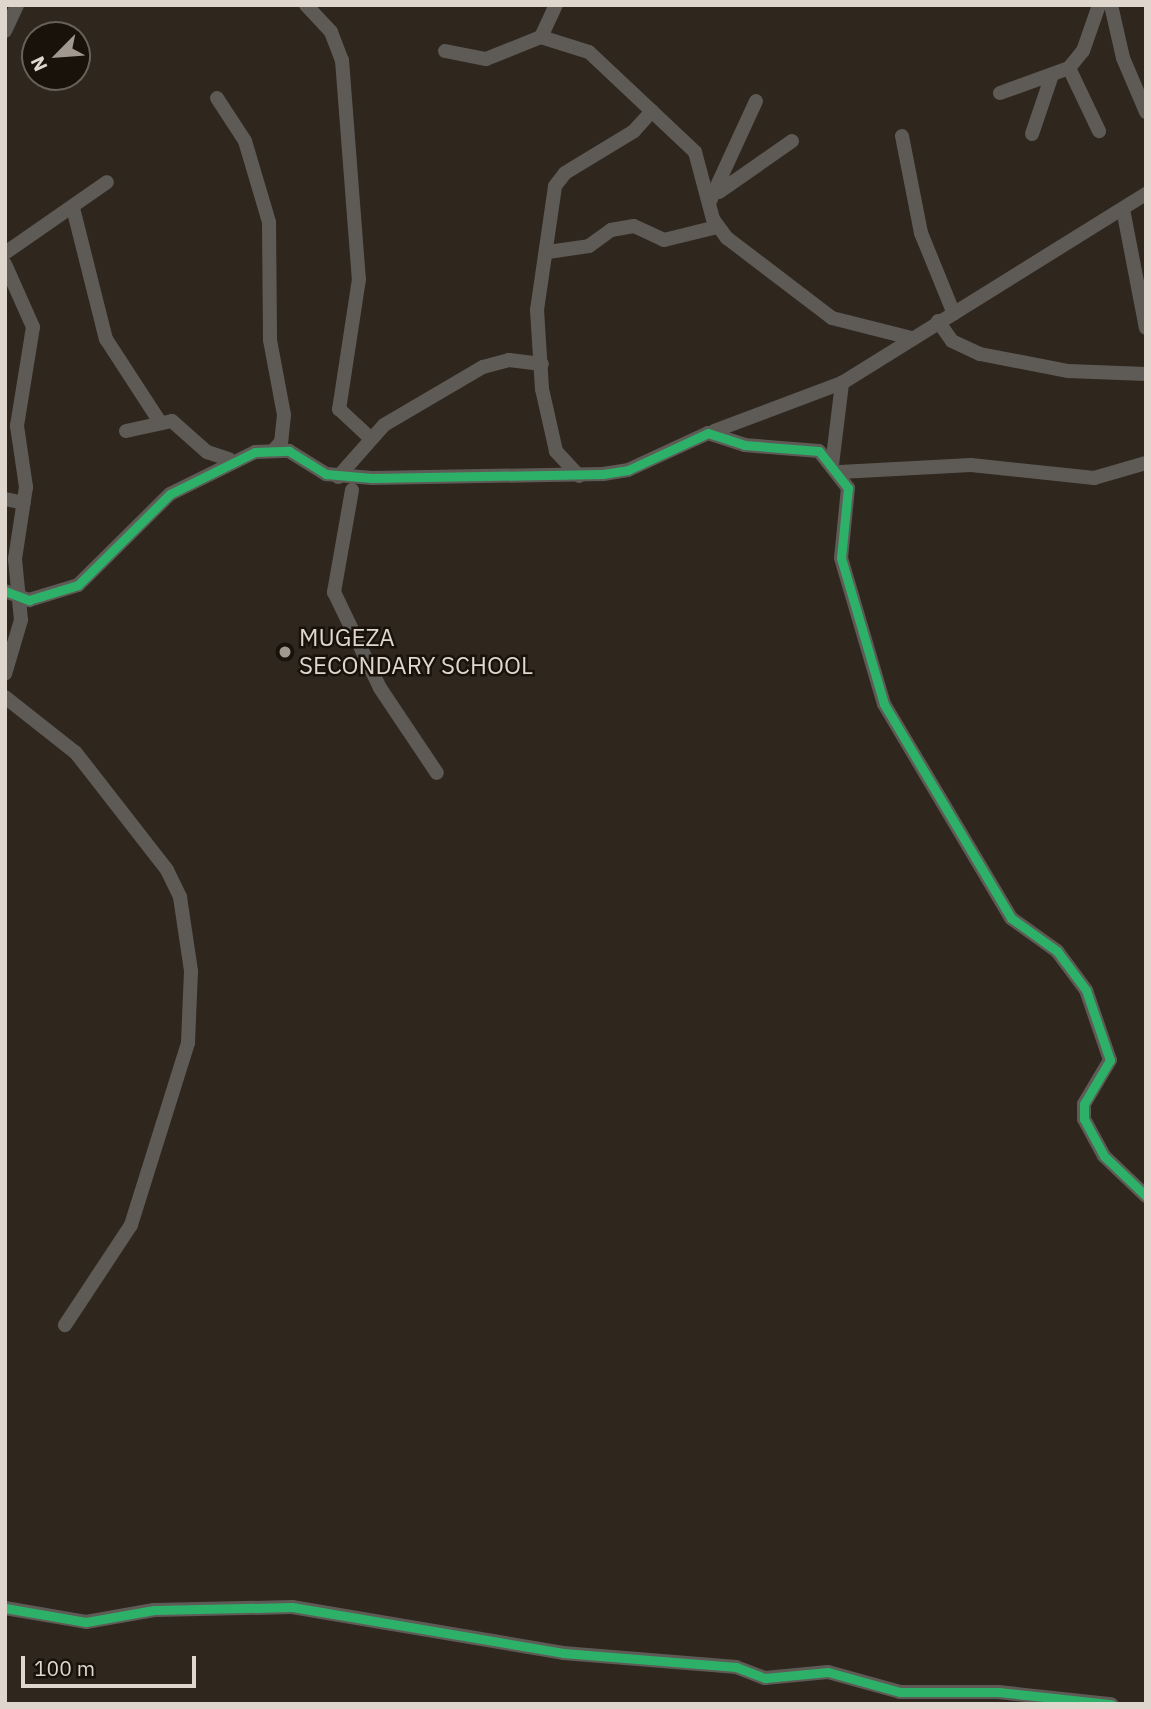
<!DOCTYPE html>
<html>
<head>
<meta charset="utf-8">
<style>
	body { margin:0 }
	#map { position:relative; width:1151px; height:1709px; overflow:hidden; background:#2f271e; font-family:"IBM Plex Sans",sans-serif }
	div>[style] { position:absolute }
	.minor>* { height:14px; margin:-7px; padding:0 7px; transform-origin:7px; border-radius:7px; background:#5e5b57 }
	.cycleway>* { height:9px; margin:-4.5px; padding:0 4.5px; transform-origin:4.5px; border-radius:4.5px; background:#2db169 }
	.dots>* { width:19px; height:19px; translate:-50% -50%; box-sizing:border-box; border:4px solid #18120b; border-radius:50% }
	span { translate:-50% -50%; white-space:nowrap; text-align:center; line-height:1.15; -webkit-text-stroke:5px #18120b; paint-order:stroke }
	.poi-label { font-size:24px; color:#dfd7cd }
	.left { translate:0 -50%; text-align:left }
	.frame { position:absolute; inset:0; border:7px solid #dfd7cd; pointer-events:none }
	.north { position:absolute; left:21px; top:21px; width:70px; height:70px; box-sizing:border-box; background:#18120b; border:2px solid #686159; border-radius:50%; rotate:245deg; font-size:19px; font-weight:700; line-height:28px; text-align:center; color:#dfd7cd }
	.north::after { content:''; display:block; margin:auto; width:24px; height:32px; background:#a19990; clip-path:polygon(50% 0,100% 100%,50% 72%,0 100%) }
	.scale { position:absolute; left:21px; top:1656px; width:175px; height:32px; box-sizing:border-box; border:4px solid #dfd7cd; border-top:0; padding-left:9px; font-size:21px; line-height:24px; white-space:nowrap; color:#dfd7cd; -webkit-text-stroke:5px #18120b; paint-order:stroke }
</style>
</head>
<body>
<div id="map">
	<div class="minor">
		<div style="left:306px;top:5px;width:37px;rotate:47deg"></div>
		<div style="left:331px;top:32px;width:30px;rotate:69deg"></div>
		<div style="left:342px;top:60px;width:220px;rotate:85.6deg"></div>
		<div style="left:359px;top:279px;width:132px;rotate:98.7deg"></div>
		<div style="left:339px;top:409px;width:41px;rotate:43deg"></div>
		<div style="left:1111px;top:5px;width:54px;rotate:77.2deg"></div>
		<div style="left:1123px;top:58px;width:59px;rotate:66.9deg"></div>
		<div style="left:5px;top:31px;width:29px;rotate:-65deg"></div>
		<div style="left:541px;top:37px;width:35px;rotate:-65deg"></div>
		<div style="left:445px;top:51px;width:42px;rotate:11deg"></div>
		<div style="left:486px;top:59px;width:59px;rotate:-21.8deg"></div>
		<div style="left:541px;top:37px;width:50px;rotate:17.4deg"></div>
		<div style="left:589px;top:52px;width:146px;rotate:43.3deg"></div>
		<div style="left:695px;top:152px;width:69px;rotate:75deg"></div>
		<div style="left:713px;top:219px;width:24px;rotate:54deg"></div>
		<div style="left:727px;top:238px;width:132px;rotate:37.3deg"></div>
		<div style="left:832px;top:318px;width:81px;rotate:14.2deg"></div>
		<div style="left:1069px;top:68px;width:70px;rotate:64.5deg"></div>
		<div style="left:1000px;top:93px;width:73px;rotate:-19.9deg"></div>
		<div style="left:1069px;top:68px;width:22px;rotate:-51deg"></div>
		<div style="left:1083px;top:51px;width:49px;rotate:-70.8deg"></div>
		<div style="left:217px;top:98px;width:51px;rotate:56.9deg"></div>
		<div style="left:245px;top:141px;width:84px;rotate:73.5deg"></div>
		<div style="left:269px;top:222px;width:118px;rotate:89.5deg"></div>
		<div style="left:270px;top:340px;width:76px;rotate:79.4deg"></div>
		<div style="left:284px;top:415px;width:27px;rotate:96deg"></div>
		<div style="left:281px;top:442px;width:12px;rotate:132deg"></div>
		<div style="left:1032px;top:134px;width:62px;rotate:-71.3deg"></div>
		<div style="left:902px;top:136px;width:99px;rotate:78.9deg"></div>
		<div style="left:921px;top:233px;width:87px;rotate:67.8deg"></div>
		<div style="left:719px;top:192px;width:89px;rotate:-34.9deg"></div>
		<div style="left:710px;top:201px;width:110px;rotate:-65.3deg"></div>
		<div style="left:73px;top:208px;width:135px;rotate:75.9deg"></div>
		<div style="left:106px;top:339px;width:99px;rotate:57deg"></div>
		<div style="left:1123px;top:209px;width:121px;rotate:79.1deg"></div>
		<div style="left:548px;top:252px;width:41px;rotate:-8.3deg"></div>
		<div style="left:589px;top:246px;width:27px;rotate:-36deg"></div>
		<div style="left:611px;top:230px;width:23px;rotate:-10deg"></div>
		<div style="left:634px;top:226px;width:33px;rotate:25deg"></div>
		<div style="left:664px;top:240px;width:55px;rotate:-13.8deg"></div>
		<div style="left:5px;top:253px;width:124px;rotate:-34.8deg"></div>
		<div style="left:5px;top:264px;width:69px;rotate:66deg"></div>
		<div style="left:33px;top:327px;width:100px;rotate:99.2deg"></div>
		<div style="left:17px;top:426px;width:62px;rotate:81.6deg"></div>
		<div style="left:26px;top:487px;width:73px;rotate:98.7deg"></div>
		<div style="left:15px;top:559px;width:61px;rotate:84.4deg"></div>
		<div style="left:21px;top:620px;width:56px;rotate:106.5deg"></div>
		<div style="left:938px;top:321px;width:24px;rotate:55deg"></div>
		<div style="left:952px;top:341px;width:31px;rotate:25deg"></div>
		<div style="left:980px;top:354px;width:90px;rotate:10.9deg"></div>
		<div style="left:1068px;top:371px;width:78px;rotate:2.2deg"></div>
		<div style="left:126px;top:431px;width:47px;rotate:-12.3deg"></div>
		<div style="left:172px;top:421px;width:47px;rotate:41.5deg"></div>
		<div style="left:207px;top:452px;width:23px;rotate:18deg"></div>
		<div style="left:714px;top:431px;width:137px;rotate:-20.6deg"></div>
		<div style="left:842px;top:383px;width:358px;rotate:-31.9deg"></div>
		<div style="left:832px;top:465px;width:83px;rotate:-83deg"></div>
		<div style="left:840px;top:472px;width:131px;rotate:-3.1deg"></div>
		<div style="left:971px;top:465px;width:124px;rotate:6deg"></div>
		<div style="left:1094px;top:478px;width:54px;rotate:-16.1deg"></div>
		<div style="left:579px;top:476px;width:34px;rotate:-133deg"></div>
		<div style="left:556px;top:451px;width:64px;rotate:-102.7deg"></div>
		<div style="left:542px;top:389px;width:79px;rotate:-93.6deg"></div>
		<div style="left:537px;top:310px;width:125px;rotate:-81.7deg"></div>
		<div style="left:555px;top:186px;width:16px;rotate:-52deg"></div>
		<div style="left:565px;top:173px;width:81px;rotate:-31.3deg"></div>
		<div style="left:634px;top:131px;width:27px;rotate:-48deg"></div>
		<div style="left:338px;top:477px;width:69px;rotate:-48.5deg"></div>
		<div style="left:384px;top:425px;width:115px;rotate:-30.4deg"></div>
		<div style="left:483px;top:367px;width:27px;rotate:-15deg"></div>
		<div style="left:509px;top:360px;width:33px;rotate:7deg"></div>
		<div style="left:352px;top:490px;width:104px;rotate:100deg"></div>
		<div style="left:334px;top:592px;width:106px;rotate:64.4deg"></div>
		<div style="left:380px;top:688px;width:102px;rotate:56.2deg"></div>
		<div style="left:5px;top:499px;width:19px;rotate:12deg"></div>
		<div style="left:5px;top:591px;width:26px;rotate:21deg"></div>
		<div style="left:29px;top:600px;width:51px;rotate:-17deg"></div>
		<div style="left:78px;top:585px;width:129px;rotate:-44.7deg"></div>
		<div style="left:170px;top:494px;width:95px;rotate:-26.3deg"></div>
		<div style="left:255px;top:452px;width:34px;rotate:-2deg"></div>
		<div style="left:289px;top:451px;width:44px;rotate:31.9deg"></div>
		<div style="left:326px;top:474px;width:46px;rotate:5deg"></div>
		<div style="left:372px;top:478px;width:231px;rotate:-1deg"></div>
		<div style="left:603px;top:474px;width:25px;rotate:-9deg"></div>
		<div style="left:628px;top:470px;width:88px;rotate:-24.8deg"></div>
		<div style="left:708px;top:433px;width:38px;rotate:18deg"></div>
		<div style="left:744px;top:445px;width:75px;rotate:4.6deg"></div>
		<div style="left:819px;top:451px;width:47px;rotate:51.9deg"></div>
		<div style="left:848px;top:488px;width:70px;rotate:95.7deg"></div>
		<div style="left:841px;top:558px;width:152px;rotate:73.6deg"></div>
		<div style="left:884px;top:704px;width:249px;rotate:59.3deg"></div>
		<div style="left:1011px;top:918px;width:57px;rotate:35.7deg"></div>
		<div style="left:1057px;top:951px;width:49px;rotate:53.4deg"></div>
		<div style="left:1086px;top:990px;width:74px;rotate:71.1deg"></div>
		<div style="left:1110px;top:1060px;width:51px;rotate:120.6deg"></div>
		<div style="left:1084px;top:1104px;width:15px;rotate:90deg"></div>
		<div style="left:1084px;top:1119px;width:42px;rotate:61.6deg"></div>
		<div style="left:1104px;top:1156px;width:58px;rotate:43.6deg"></div>
		<div style="left:5px;top:697px;width:90px;rotate:38.3deg"></div>
		<div style="left:76px;top:753px;width:148px;rotate:52.1deg"></div>
		<div style="left:167px;top:870px;width:30px;rotate:64deg"></div>
		<div style="left:180px;top:897px;width:75px;rotate:81.5deg"></div>
		<div style="left:191px;top:971px;width:72px;rotate:92.4deg"></div>
		<div style="left:188px;top:1043px;width:191px;rotate:107.4deg"></div>
		<div style="left:131px;top:1225px;width:120px;rotate:123.4deg"></div>
		<div style="left:5px;top:1608px;width:82px;rotate:9.8deg"></div>
		<div style="left:86px;top:1622px;width:69px;rotate:-10deg"></div>
		<div style="left:154px;top:1610px;width:138px;rotate:-1.2deg"></div>
		<div style="left:292px;top:1607px;width:275px;rotate:9.6deg"></div>
		<div style="left:563px;top:1653px;width:174px;rotate:4.6deg"></div>
		<div style="left:736px;top:1667px;width:31px;rotate:21deg"></div>
		<div style="left:765px;top:1678px;width:63px;rotate:-5.4deg"></div>
		<div style="left:828px;top:1672px;width:75px;rotate:15.5deg"></div>
		<div style="left:900px;top:1692px;width:98px"></div>
		<div style="left:998px;top:1692px;width:114px;rotate:6.1deg"></div>
	</div>
	<div class="cycleway">
		<div style="left:5px;top:591px;width:26px;rotate:21deg"></div>
		<div style="left:29px;top:600px;width:51px;rotate:-17deg"></div>
		<div style="left:78px;top:585px;width:129px;rotate:-44.7deg"></div>
		<div style="left:170px;top:494px;width:95px;rotate:-26.3deg"></div>
		<div style="left:255px;top:452px;width:34px;rotate:-2deg"></div>
		<div style="left:289px;top:451px;width:44px;rotate:31.9deg"></div>
		<div style="left:326px;top:474px;width:46px;rotate:5deg"></div>
		<div style="left:372px;top:478px;width:231px;rotate:-1deg"></div>
		<div style="left:603px;top:474px;width:25px;rotate:-9deg"></div>
		<div style="left:628px;top:470px;width:88px;rotate:-24.8deg"></div>
		<div style="left:708px;top:433px;width:38px;rotate:18deg"></div>
		<div style="left:744px;top:445px;width:75px;rotate:4.6deg"></div>
		<div style="left:819px;top:451px;width:47px;rotate:51.9deg"></div>
		<div style="left:848px;top:488px;width:70px;rotate:95.7deg"></div>
		<div style="left:841px;top:558px;width:152px;rotate:73.6deg"></div>
		<div style="left:884px;top:704px;width:249px;rotate:59.3deg"></div>
		<div style="left:1011px;top:918px;width:57px;rotate:35.7deg"></div>
		<div style="left:1057px;top:951px;width:49px;rotate:53.4deg"></div>
		<div style="left:1086px;top:990px;width:74px;rotate:71.1deg"></div>
		<div style="left:1110px;top:1060px;width:51px;rotate:120.6deg"></div>
		<div style="left:1084px;top:1104px;width:15px;rotate:90deg"></div>
		<div style="left:1084px;top:1119px;width:42px;rotate:61.6deg"></div>
		<div style="left:1104px;top:1156px;width:58px;rotate:43.6deg"></div>
		<div style="left:5px;top:1608px;width:82px;rotate:9.8deg"></div>
		<div style="left:86px;top:1622px;width:69px;rotate:-10deg"></div>
		<div style="left:154px;top:1610px;width:138px;rotate:-1.2deg"></div>
		<div style="left:292px;top:1607px;width:275px;rotate:9.6deg"></div>
		<div style="left:563px;top:1653px;width:174px;rotate:4.6deg"></div>
		<div style="left:736px;top:1667px;width:31px;rotate:21deg"></div>
		<div style="left:765px;top:1678px;width:63px;rotate:-5.4deg"></div>
		<div style="left:828px;top:1672px;width:75px;rotate:15.5deg"></div>
		<div style="left:900px;top:1692px;width:98px"></div>
		<div style="left:998px;top:1692px;width:114px;rotate:6.1deg"></div>
	</div>
	<div class="dots">
		<div style="left:285px;top:652px;background:#a19990"></div>
	</div>
	<div class="poi-label">
		<span class="left" style="left:299px;top:652px">MUGEZA<br>SECONDARY SCHOOL</span>
	</div>
	<div class="frame"></div>
	<div class="north">N</div>
	<div class="scale">100 m</div>
</div>
</body>
</html>
